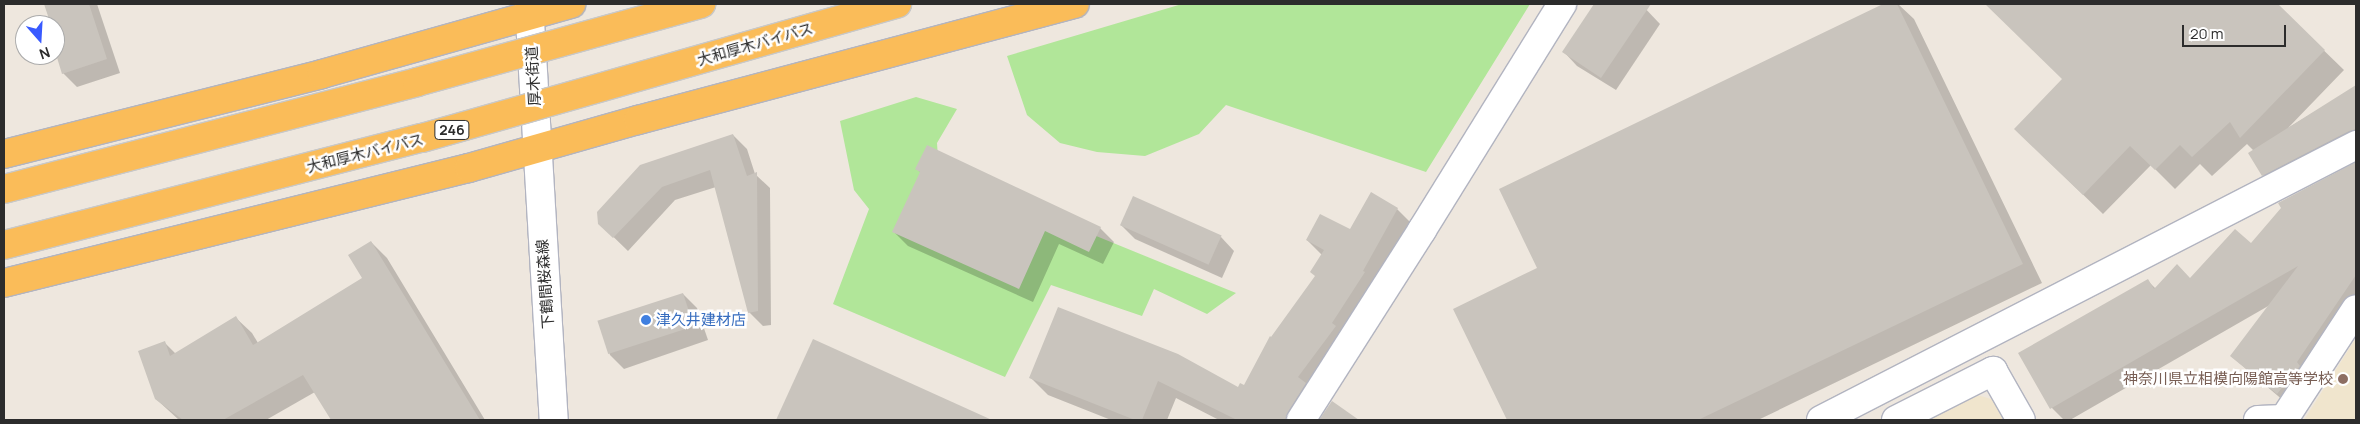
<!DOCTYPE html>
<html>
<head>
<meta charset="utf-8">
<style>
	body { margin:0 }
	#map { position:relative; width:2360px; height:424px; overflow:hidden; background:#eee7de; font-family:Manrope,"Noto Sans JP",sans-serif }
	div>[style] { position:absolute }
	.education>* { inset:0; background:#f0e5cd }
	.green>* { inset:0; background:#b1e699 }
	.shadow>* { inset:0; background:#0003 }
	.building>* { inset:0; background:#c9c4bd; transform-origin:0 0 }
	.roads { filter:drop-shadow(1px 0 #b2b4c0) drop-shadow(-1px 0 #b2b4c0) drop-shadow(0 1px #b2b4c0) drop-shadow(0 -1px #b2b4c0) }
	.minor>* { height:28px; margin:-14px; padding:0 14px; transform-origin:14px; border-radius:14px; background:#fff }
	.tertiary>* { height:28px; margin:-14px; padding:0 14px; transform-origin:14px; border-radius:14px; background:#fff }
	.trunk>* { height:28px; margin:-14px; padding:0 14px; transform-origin:14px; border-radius:14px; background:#fabc59 }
	.bridges { filter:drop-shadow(1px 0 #c8c8c8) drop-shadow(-1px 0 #c8c8c8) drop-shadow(0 1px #c8c8c8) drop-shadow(0 -1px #c8c8c8) }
	.trunk-bridge>* { height:28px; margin:-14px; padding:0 14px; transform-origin:14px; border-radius:14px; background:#fabc59 }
	.dots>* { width:14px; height:14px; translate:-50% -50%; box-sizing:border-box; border:2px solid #fff; border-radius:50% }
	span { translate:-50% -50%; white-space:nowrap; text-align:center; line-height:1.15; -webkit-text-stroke:5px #fff; paint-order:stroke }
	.shield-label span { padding:1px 4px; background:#fff; border:1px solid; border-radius:4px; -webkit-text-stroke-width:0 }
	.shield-label { font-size:14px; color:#2c2c2c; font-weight:700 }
	.street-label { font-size:15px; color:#2c2c2c }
	.shop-label { font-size:15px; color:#366cbe }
	.left { translate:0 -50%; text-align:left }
	.education-label { font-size:15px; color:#785e54 }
	.right { translate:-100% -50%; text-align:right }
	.frame { position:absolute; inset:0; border:5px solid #2c2c2c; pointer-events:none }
	.north { position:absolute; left:15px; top:15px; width:50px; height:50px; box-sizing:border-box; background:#fff; border:1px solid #ababab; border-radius:50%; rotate:161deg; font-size:14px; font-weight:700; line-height:20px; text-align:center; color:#2c2c2c }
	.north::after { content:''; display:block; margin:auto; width:18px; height:22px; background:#395aff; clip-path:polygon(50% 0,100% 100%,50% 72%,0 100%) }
	.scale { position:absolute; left:2182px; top:25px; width:104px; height:22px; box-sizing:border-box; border:2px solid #2c2c2c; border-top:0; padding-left:6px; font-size:15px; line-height:18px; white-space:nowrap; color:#2c2c2c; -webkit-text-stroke:4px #fff; paint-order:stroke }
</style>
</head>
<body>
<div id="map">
	<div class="education">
		<div style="clip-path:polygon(2356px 338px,2356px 420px,2304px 420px)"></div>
		<div style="clip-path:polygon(1977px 395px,1995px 400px,2004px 420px,1927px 420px)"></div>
	</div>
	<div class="green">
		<div style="clip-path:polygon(1182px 4px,1530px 4px,1426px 172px,1226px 105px,1199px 134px,1145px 156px,1097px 152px,1060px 143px,1027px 115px,1007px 56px)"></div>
		<div style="clip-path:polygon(916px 97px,957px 109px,937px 143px,939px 172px,1236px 293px,1207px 314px,1154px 289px,1142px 316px,1051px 285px,1005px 377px,833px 304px,869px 209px,854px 190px,840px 121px)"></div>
	</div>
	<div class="shadow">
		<div style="clip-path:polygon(46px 4px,97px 4px,120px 73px,77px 87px,63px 73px,55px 47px,55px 25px,52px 25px)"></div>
		<div style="clip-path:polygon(1595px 4px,1641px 4px,1660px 24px,1616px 90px,1577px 66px,1564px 52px)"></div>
		<div style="clip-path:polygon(1885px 4px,1898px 4px,1914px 19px,2042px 283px,1758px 420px,1509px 420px,1455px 309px,1539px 269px,1501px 189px)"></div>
		<div style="clip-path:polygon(1986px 4px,2276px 4px,2344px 70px,2288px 128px,2352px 89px,2356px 93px,2356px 149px,2278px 190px,2263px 175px,2254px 151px,2247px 144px,2212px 176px,2200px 164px,2175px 189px,2151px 165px,2103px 214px,2035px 148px,2064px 79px)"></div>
		<div style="clip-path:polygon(733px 135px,747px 149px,755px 174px,770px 188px,771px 325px,763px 326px,749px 312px,716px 187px,675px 200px,628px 251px,599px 223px)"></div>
		<div style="clip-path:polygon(2356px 164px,2356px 310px,2292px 408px,2231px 356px,2270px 305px,2070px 420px,2064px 420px,2052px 408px,2020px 354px,2148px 281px,2156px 289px,2191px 279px,2251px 245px,2282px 208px,2280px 203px)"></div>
		<div style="clip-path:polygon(917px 169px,1100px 228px,1114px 242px,1103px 264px,1059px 244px,1033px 302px,908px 246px,894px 232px,921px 173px)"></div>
		<div style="clip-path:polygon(1397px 209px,1415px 227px,1311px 420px,1219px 420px,1176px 398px,1167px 420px,1111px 420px,1048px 395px,1031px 378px,1059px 308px,1238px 389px,1245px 387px,1272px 338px,1316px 277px,1322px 255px,1307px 240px,1350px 231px)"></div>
		<div style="clip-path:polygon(1121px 225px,1221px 237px,1234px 251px,1222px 278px,1135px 239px)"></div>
		<div style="clip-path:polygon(371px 242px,387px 258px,485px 420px,332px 420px,315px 392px,266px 420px,179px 420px,156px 399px,165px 343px,176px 354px,236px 318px,252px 333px,258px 343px,364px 278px)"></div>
		<div style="clip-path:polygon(683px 294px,697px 308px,708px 340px,624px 369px,610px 355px,599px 323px)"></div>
		<div style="clip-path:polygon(814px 341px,989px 420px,777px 420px)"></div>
	</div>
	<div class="building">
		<div style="clip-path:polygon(44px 4px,89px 4px,107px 59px,62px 74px,55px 51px,55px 25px,51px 25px)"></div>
		<div style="clip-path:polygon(1594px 4px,1651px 4px,1601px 78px,1562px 52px)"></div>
		<div style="clip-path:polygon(1883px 4px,1897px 4px,2023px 264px,1698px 420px,1507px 420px,1453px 309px,1537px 268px,1499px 189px)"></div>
		<div style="clip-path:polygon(1985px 4px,2278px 4px,2325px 50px,2240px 138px,2230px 122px,2192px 157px,2180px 145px,2155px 170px,2130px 146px,2083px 195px,2014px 129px,2062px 79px)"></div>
		<div style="clip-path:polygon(2356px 85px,2356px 129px,2349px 131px,2262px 176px,2248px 153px)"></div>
		<div style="clip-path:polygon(733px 134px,747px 176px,757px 172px,758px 311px,748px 313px,710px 170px,662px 187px,613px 238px,598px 224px,597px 212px,640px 165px)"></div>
		<div style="clip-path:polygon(927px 145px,1101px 227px,1089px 252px,1045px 231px,1019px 289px,892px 232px,920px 172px,915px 169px)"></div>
		<div style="clip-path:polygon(2356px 162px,2356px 275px,2297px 362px,2300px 366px,2277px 394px,2230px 356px,2298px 266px,2050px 409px,2018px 353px,2148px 279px,2154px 289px,2177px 264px,2190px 278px,2235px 229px,2251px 243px,2281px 208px,2278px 203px)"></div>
		<div style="clip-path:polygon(1371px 192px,1398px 208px,1363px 271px,1365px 272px,1332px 323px,1336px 326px,1298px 377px,1306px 383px,1288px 412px,1286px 420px,1237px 420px,1158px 381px,1142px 420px,1135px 420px,1029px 378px,1058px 307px,1178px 354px,1238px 387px,1240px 383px,1244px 385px,1270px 336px,1271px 337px,1315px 276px,1310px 272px,1324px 250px,1306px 240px,1320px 214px,1350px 229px)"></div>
		<div style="left:1133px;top:196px;width:97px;height:32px;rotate:24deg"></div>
		<div style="clip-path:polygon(371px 241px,480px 420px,331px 420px,303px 375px,223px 420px,183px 420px,155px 399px,138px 351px,165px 341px,170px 356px,236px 316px,253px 345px,362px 278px,348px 255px)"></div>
		<div style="left:683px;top:293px;width:35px;height:90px;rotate:72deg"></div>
		<div style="clip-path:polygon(813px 339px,992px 420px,776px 420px)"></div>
		<div style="clip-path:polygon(1332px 401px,1359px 420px,1319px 420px)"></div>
	</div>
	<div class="roads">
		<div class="minor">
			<div style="left:1301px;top:420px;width:225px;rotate:-57.5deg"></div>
			<div style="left:1422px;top:230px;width:266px;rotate:-58.2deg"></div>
			<div style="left:1821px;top:420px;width:602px;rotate:-27.2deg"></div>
			<div style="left:1896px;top:420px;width:109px;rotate:-26.8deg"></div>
			<div style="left:1993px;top:371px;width:56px;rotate:60.3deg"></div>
			<div style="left:2258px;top:420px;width:26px;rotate:-2deg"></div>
			<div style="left:2284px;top:419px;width:131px;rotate:-56.8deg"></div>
		</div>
		<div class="tertiary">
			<div style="left:529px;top:4px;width:417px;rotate:86.6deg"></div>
		</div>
		<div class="trunk">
			<div style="left:4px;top:154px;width:328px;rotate:-14.1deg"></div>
			<div style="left:322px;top:74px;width:259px;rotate:-15.7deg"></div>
			<div style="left:4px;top:283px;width:479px;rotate:-13.9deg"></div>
			<div style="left:469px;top:168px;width:176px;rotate:-15.9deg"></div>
			<div style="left:638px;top:120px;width:452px;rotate:-14.9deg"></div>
		</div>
	</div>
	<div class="bridges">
		<div class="trunk-bridge">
			<div style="left:4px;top:189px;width:427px;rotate:-14.5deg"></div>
			<div style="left:417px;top:82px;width:295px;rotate:-15.4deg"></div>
			<div style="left:4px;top:245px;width:431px;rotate:-14.4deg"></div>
			<div style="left:422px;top:138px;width:494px;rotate:-15.8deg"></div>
		</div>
	</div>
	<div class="dots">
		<div style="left:646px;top:320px;background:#3f7fe0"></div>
		<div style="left:2343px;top:379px;background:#8d6e63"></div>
	</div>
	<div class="shield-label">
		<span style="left:452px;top:130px">246</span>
	</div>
	<div class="street-label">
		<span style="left:755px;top:44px;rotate:-16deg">大和厚木バイパス</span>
		<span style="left:533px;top:76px;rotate:-93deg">厚木街道</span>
		<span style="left:365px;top:153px;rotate:-14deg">大和厚木バイパス</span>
		<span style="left:545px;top:284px;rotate:-94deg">下鶴間桜森線</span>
	</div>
	<div class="shop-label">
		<span class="left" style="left:656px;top:320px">津久井建材店</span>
	</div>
	<div class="education-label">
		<span class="right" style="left:2333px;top:379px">神奈川県立相模向陽館高等学校</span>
	</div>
	<div class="frame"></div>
	<div class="north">N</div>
	<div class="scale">20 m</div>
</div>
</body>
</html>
